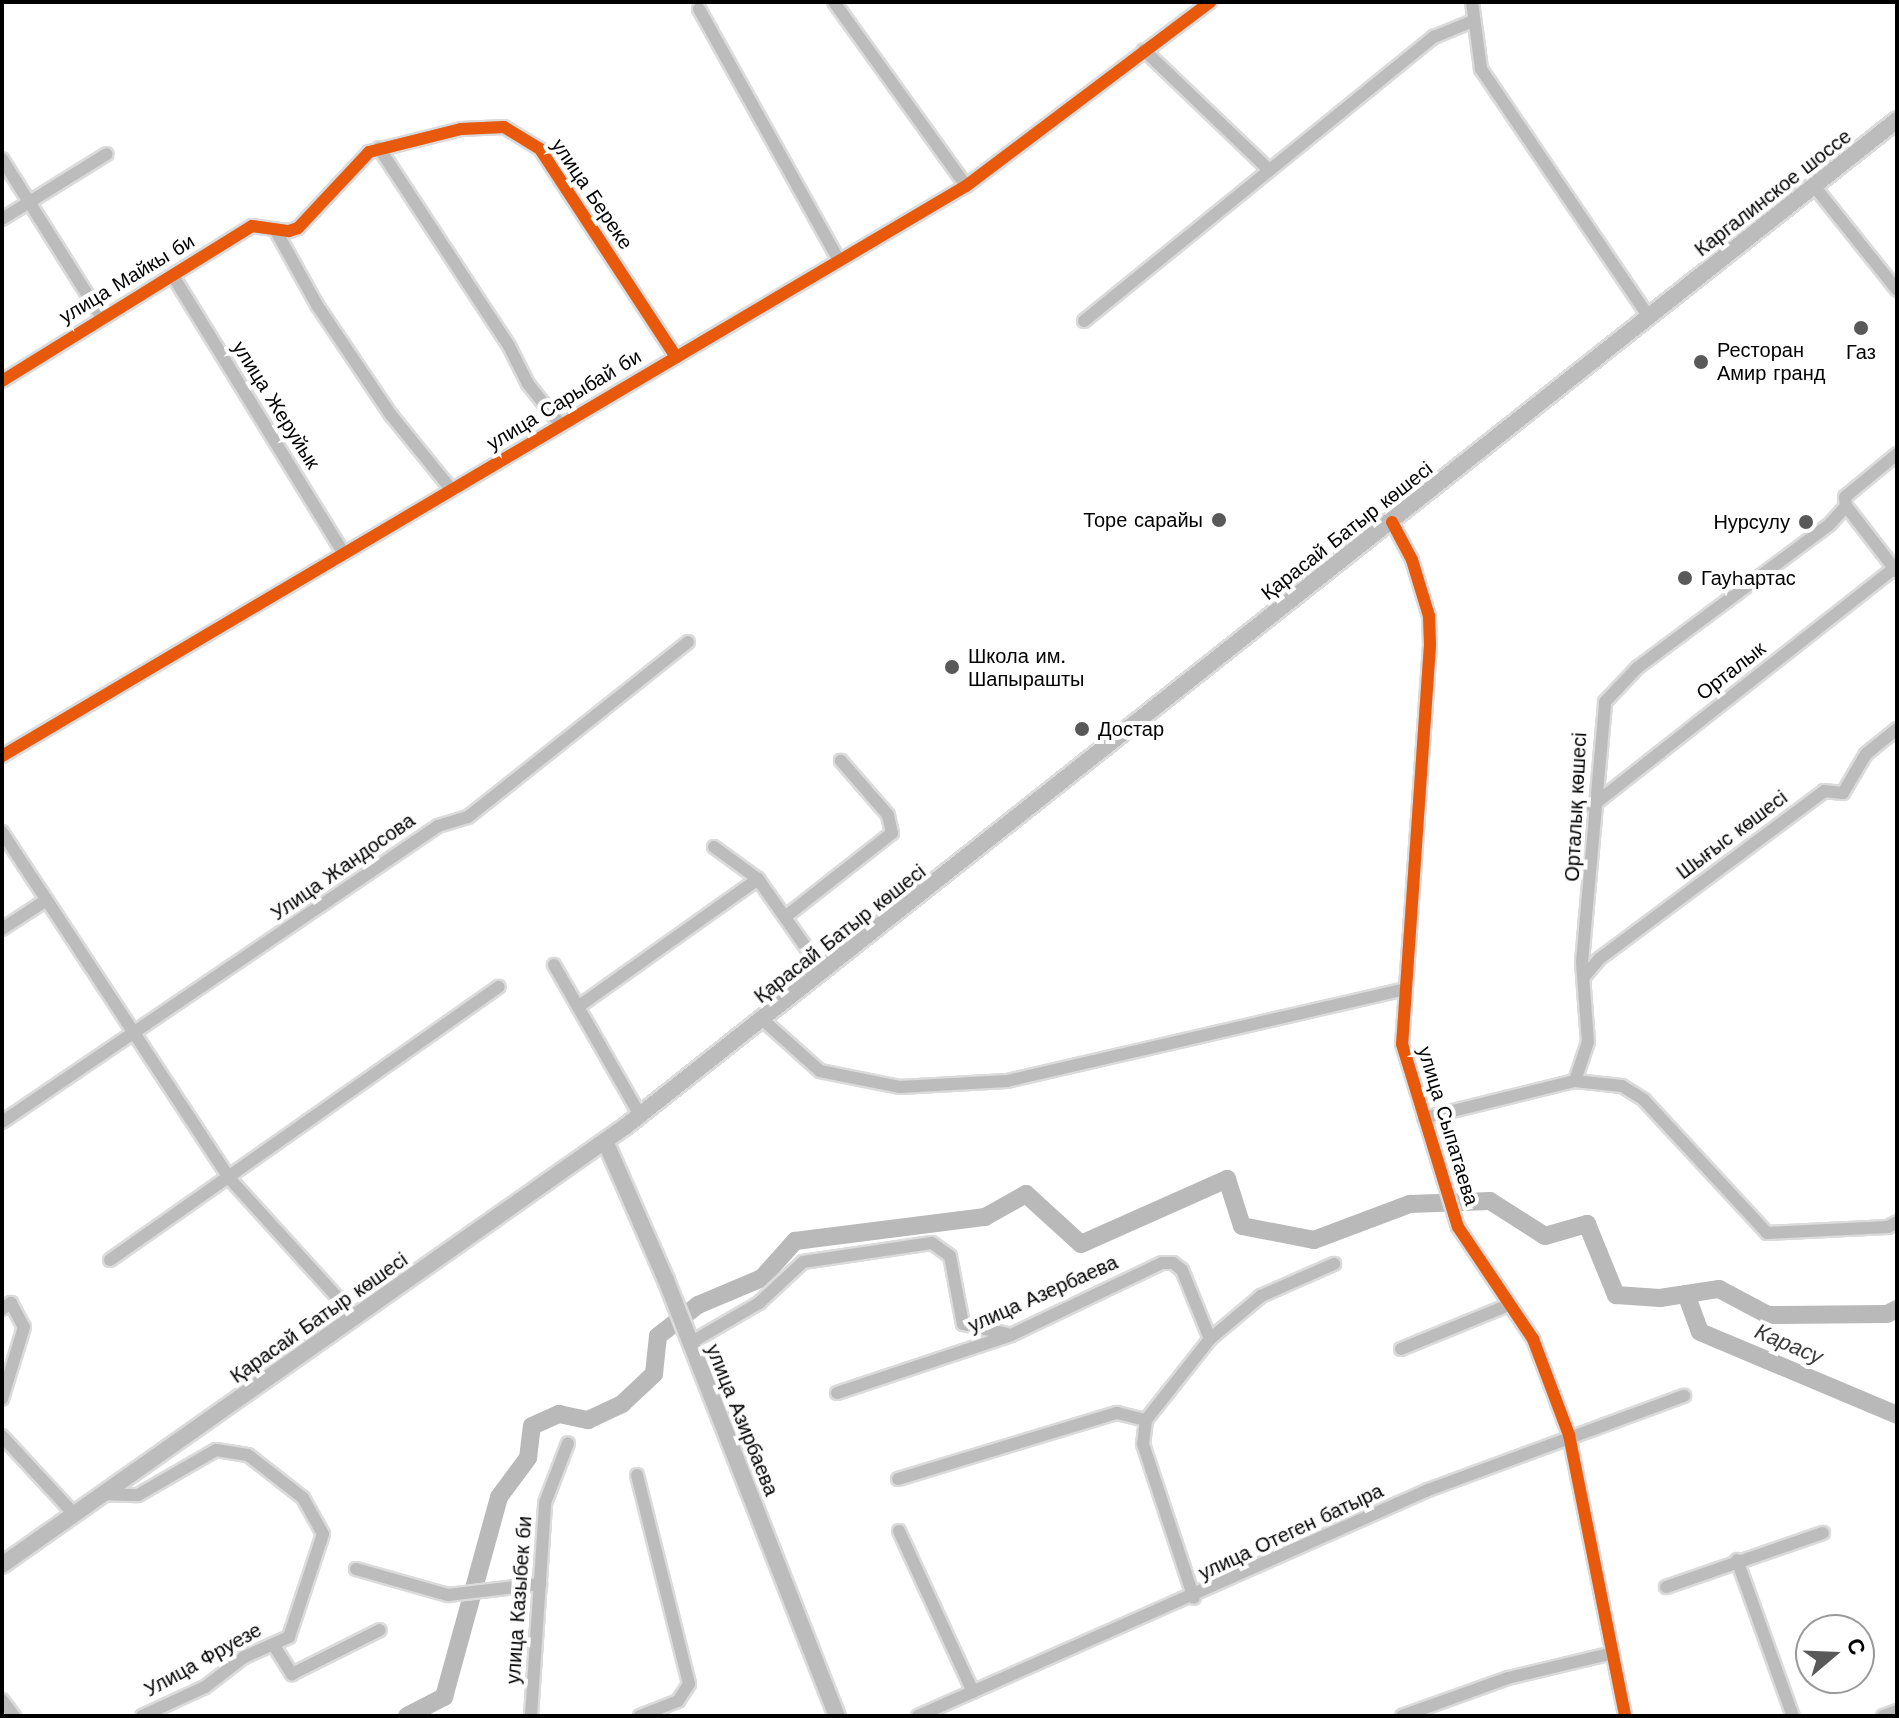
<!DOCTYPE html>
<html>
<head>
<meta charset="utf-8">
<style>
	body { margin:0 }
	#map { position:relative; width:1899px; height:1718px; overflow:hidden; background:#fff; font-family:"Work Sans",sans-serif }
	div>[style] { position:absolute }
	.river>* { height:18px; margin:-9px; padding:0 9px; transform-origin:9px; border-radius:9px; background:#b9b9b9 }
	.roads { filter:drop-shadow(2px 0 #dbdbdb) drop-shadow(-2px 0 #dbdbdb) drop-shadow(0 2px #dbdbdb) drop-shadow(0 -2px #dbdbdb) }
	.minor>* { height:12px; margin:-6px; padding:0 6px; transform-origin:6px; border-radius:6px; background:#bcbcbc }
	.major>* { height:16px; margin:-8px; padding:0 8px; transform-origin:8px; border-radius:8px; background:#bcbcbc }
	.cycleway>* { height:12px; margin:-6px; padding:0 6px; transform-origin:6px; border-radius:6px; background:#e8590c }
	.dots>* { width:22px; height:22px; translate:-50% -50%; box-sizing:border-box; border:4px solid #fff; border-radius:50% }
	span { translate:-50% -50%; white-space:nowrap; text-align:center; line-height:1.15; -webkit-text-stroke:8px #fff; paint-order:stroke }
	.street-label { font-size:20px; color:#000 }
	.poi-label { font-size:20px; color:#000 }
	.left { translate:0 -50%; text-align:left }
	.right { translate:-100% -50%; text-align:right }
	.water-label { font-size:22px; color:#3c3c3c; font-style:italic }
	.frame { position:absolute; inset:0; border:4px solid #000; pointer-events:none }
	.north { position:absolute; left:1795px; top:1614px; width:80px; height:80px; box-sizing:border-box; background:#fff; border:2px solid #999; border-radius:50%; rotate:71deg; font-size:22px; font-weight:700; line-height:32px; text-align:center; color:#000 }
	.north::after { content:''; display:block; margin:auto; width:28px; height:36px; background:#595959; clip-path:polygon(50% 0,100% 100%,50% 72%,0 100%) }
</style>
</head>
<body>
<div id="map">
	<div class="river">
		<div style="left:1686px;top:1294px;width:40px;rotate:69.8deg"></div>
		<div style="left:1700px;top:1332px;width:214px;rotate:22.8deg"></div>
		<div style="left:407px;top:1716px;width:42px;rotate:-27.2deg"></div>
		<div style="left:444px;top:1697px;width:207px;rotate:-74.6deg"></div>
		<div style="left:499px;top:1497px;width:49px;rotate:-53.4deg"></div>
		<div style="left:528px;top:1458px;width:32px;rotate:-83deg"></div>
		<div style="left:532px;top:1426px;width:30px;rotate:-24deg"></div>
		<div style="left:559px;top:1414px;width:30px;rotate:12deg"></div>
		<div style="left:588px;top:1420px;width:38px;rotate:-25deg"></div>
		<div style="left:622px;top:1404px;width:44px;rotate:-43.2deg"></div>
		<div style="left:654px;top:1374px;width:38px;rotate:-84deg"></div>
		<div style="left:658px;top:1336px;width:51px;rotate:-37.8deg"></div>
		<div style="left:698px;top:1305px;width:69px;rotate:-22.9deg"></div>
		<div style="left:762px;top:1278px;width:50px;rotate:-48.3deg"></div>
		<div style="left:795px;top:1241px;width:192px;rotate:-7.2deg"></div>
		<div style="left:985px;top:1217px;width:47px;rotate:-29.3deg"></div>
		<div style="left:1026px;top:1194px;width:74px;rotate:42.3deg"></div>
		<div style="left:1081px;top:1244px;width:160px;rotate:-24deg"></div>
		<div style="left:1227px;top:1179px;width:49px;rotate:72.3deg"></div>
		<div style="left:1242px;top:1226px;width:73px;rotate:11deg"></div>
		<div style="left:1314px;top:1240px;width:103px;rotate:-20.6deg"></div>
		<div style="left:1410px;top:1204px;width:80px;rotate:-2.1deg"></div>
		<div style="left:1490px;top:1201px;width:65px;rotate:32.5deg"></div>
		<div style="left:1545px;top:1236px;width:44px;rotate:-15.9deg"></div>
		<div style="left:1587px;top:1224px;width:77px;rotate:67.8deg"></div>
		<div style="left:1616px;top:1295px;width:44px;rotate:3.9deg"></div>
		<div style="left:1660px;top:1298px;width:60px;rotate:-8.7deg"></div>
		<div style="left:1719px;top:1289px;width:55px;rotate:28deg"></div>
		<div style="left:1768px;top:1315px;width:119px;rotate:-0.5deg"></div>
		<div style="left:1887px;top:1314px;width:11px;rotate:-27deg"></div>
	</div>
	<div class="roads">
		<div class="minor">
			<div style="left:834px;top:2px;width:226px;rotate:54.3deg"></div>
			<div style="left:1472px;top:2px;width:68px;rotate:82.3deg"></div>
			<div style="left:1481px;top:69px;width:300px;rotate:55.9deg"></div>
			<div style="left:699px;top:9px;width:288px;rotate:60.9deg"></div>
			<div style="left:1144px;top:50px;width:170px;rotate:43.8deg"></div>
			<div style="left:379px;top:148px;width:237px;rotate:56.7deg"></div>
			<div style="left:509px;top:346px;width:42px;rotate:63.4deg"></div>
			<div style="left:528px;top:384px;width:53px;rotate:51.2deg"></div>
			<div style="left:2px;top:159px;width:186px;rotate:57.8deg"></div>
			<div style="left:1814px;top:186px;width:133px;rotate:51.4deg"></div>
			<div style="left:2px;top:219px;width:123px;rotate:-31.8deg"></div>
			<div style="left:276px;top:231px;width:85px;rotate:61deg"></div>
			<div style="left:317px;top:305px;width:133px;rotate:56.1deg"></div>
			<div style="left:391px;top:415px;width:95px;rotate:51deg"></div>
			<div style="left:173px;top:276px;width:326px;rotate:58.4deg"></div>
			<div style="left:1084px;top:321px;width:451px;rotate:-39.1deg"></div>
			<div style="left:1434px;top:37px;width:42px;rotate:-22.3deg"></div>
			<div style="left:2px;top:381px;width:294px;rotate:-31.8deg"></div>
			<div style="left:252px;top:226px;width:37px;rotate:8deg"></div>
			<div style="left:289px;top:231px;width:9px;rotate:-18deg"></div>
			<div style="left:298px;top:228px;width:104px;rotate:-46.9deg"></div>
			<div style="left:369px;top:152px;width:95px;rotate:-14deg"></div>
			<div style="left:461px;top:129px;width:43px;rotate:-2.7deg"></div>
			<div style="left:504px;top:127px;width:42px;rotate:31.4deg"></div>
			<div style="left:540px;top:149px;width:249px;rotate:56.8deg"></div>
			<div style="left:1897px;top:454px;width:67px;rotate:140.4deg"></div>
			<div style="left:1845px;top:497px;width:9px;rotate:84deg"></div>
			<div style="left:1846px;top:506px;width:83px;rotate:52.3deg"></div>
			<div style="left:1392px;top:522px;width:43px;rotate:62.2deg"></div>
			<div style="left:1412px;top:560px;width:59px;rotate:73.1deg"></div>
			<div style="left:1429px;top:616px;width:29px;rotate:88deg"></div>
			<div style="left:1430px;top:645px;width:400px;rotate:94deg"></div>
			<div style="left:1402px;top:1044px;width:191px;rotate:73deg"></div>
			<div style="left:1458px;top:1227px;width:135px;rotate:56.2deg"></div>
			<div style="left:1533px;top:1339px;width:103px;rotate:69.4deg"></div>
			<div style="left:1569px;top:1435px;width:287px;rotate:78.7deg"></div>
			<div style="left:2px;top:756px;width:1120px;rotate:-30.6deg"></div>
			<div style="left:966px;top:186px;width:306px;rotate:-37deg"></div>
			<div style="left:1592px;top:806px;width:385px;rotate:-38.2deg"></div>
			<div style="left:2px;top:832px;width:415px;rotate:56.7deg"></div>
			<div style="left:230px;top:1179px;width:186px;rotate:47.8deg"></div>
			<div style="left:714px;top:847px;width:54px;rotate:36deg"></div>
			<div style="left:758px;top:879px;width:113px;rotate:55deg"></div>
			<div style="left:785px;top:917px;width:136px;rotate:-38.1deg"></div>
			<div style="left:892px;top:833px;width:18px;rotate:-103deg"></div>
			<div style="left:888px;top:815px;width:72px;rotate:-131deg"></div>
			<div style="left:2px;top:929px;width:51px;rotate:-33.1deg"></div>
			<div style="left:554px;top:965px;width:173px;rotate:60.2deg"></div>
			<div style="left:1584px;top:977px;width:23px;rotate:-50deg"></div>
			<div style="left:1599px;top:959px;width:281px;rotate:-36.7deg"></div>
			<div style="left:1824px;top:791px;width:19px;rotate:6deg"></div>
			<div style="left:1843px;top:793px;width:45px;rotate:-59.5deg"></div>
			<div style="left:1866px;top:754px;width:40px;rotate:-39deg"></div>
			<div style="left:578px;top:1007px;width:221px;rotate:-35.4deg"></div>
			<div style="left:763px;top:1020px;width:76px;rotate:41.8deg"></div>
			<div style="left:820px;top:1071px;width:82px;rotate:11.3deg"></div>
			<div style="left:900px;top:1087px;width:107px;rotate:-3.2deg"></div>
			<div style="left:1007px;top:1081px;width:409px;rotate:-13deg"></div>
			<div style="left:1575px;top:1081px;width:41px;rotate:-71.6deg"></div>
			<div style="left:1588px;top:1042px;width:80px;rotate:-94.3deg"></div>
			<div style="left:1582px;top:962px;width:261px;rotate:-84.9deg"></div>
			<div style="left:1605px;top:702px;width:47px;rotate:-46.7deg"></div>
			<div style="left:1637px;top:668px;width:239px;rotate:-36.7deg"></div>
			<div style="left:1829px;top:525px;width:25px;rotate:-48deg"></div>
			<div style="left:1424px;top:1118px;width:155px;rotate:-13.8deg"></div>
			<div style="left:1575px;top:1081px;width:47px;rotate:6.1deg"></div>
			<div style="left:1622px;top:1086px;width:26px;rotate:32deg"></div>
			<div style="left:1644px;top:1100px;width:181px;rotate:47.2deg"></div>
			<div style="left:1767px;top:1233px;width:121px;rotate:-2.8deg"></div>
			<div style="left:1888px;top:1227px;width:10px;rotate:-29deg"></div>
			<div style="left:2px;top:1122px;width:527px;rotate:-34.17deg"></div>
			<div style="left:438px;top:826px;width:31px;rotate:-17deg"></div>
			<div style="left:468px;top:817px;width:281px;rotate:-38.5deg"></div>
			<div style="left:110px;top:1260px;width:475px;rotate:-35.1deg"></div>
			<div style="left:2px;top:1309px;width:11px;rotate:-34deg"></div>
			<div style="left:11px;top:1303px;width:27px;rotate:62deg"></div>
			<div style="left:24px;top:1327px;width:75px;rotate:107deg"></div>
			<div style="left:1210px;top:1339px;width:67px;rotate:-40.1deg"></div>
			<div style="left:1261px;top:1296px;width:80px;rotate:-23.7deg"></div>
			<div style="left:690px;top:1343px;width:80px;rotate:-30.1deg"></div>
			<div style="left:759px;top:1303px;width:60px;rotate:-43deg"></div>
			<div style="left:803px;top:1262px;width:130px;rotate:-8.4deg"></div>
			<div style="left:932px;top:1243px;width:22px;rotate:36deg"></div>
			<div style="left:950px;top:1256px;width:69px;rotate:79.2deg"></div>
			<div style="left:963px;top:1324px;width:45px;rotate:12.8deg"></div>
			<div style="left:1401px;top:1349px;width:117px;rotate:-22.2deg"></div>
			<div style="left:837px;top:1393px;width:183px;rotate:-18.4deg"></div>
			<div style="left:1011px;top:1335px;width:167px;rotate:-25.5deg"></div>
			<div style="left:1162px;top:1263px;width:11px"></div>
			<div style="left:1173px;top:1263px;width:11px;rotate:38deg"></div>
			<div style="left:1182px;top:1270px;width:74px;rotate:67.9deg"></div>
			<div style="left:1210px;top:1339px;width:103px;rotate:128.3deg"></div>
			<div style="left:1146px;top:1420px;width:24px;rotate:97deg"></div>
			<div style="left:1143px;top:1444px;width:162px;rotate:71.7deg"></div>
			<div style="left:2px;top:1436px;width:106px;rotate:47.3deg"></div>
			<div style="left:637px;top:1475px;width:215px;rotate:76deg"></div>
			<div style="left:689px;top:1684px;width:20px;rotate:123deg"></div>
			<div style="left:678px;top:1701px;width:41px;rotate:158.5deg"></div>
			<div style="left:898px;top:1479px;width:229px;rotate:-16.8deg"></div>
			<div style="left:1117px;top:1413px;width:30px;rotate:14deg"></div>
			<div style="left:103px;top:1494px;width:35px;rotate:2deg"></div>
			<div style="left:138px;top:1495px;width:90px;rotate:-30deg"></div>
			<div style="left:216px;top:1450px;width:32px;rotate:9deg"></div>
			<div style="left:248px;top:1455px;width:70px;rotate:38deg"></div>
			<div style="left:303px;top:1498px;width:41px;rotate:60.9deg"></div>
			<div style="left:323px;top:1534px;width:108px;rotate:108.3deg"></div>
			<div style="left:289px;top:1637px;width:49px;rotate:156deg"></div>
			<div style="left:244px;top:1657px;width:49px;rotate:142.4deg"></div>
			<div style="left:205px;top:1687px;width:69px;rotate:155.3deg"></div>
			<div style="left:899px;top:1531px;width:177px;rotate:65.3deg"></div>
			<div style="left:1737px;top:1560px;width:166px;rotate:70.3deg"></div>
			<div style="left:356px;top:1569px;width:96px;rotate:15.8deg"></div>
			<div style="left:448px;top:1595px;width:93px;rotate:-6.8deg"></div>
			<div style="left:1666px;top:1587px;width:166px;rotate:-19deg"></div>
			<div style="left:273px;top:1644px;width:36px;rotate:58deg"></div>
			<div style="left:292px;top:1674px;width:98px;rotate:-26.6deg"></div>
			<div style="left:2px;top:1700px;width:20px;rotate:53deg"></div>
			<div style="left:531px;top:1716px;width:213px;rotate:-86.2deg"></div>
			<div style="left:545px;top:1503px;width:64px;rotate:-69deg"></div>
			<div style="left:918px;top:1716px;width:558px;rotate:-23.9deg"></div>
			<div style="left:1428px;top:1490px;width:273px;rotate:-20.2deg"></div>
			<div style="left:1402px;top:1716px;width:113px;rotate:-19.7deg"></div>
			<div style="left:1508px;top:1678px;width:108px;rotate:-13.4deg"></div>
			<div style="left:1883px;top:1716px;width:15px;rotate:-20deg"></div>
		</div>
		<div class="major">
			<div style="left:605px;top:1141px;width:152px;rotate:66.3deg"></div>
			<div style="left:666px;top:1280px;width:468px;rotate:68.6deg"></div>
			<div style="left:2px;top:1565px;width:763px;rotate:-35.13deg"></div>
			<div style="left:626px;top:1126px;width:1621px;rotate:-38.36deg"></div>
		</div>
	</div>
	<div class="cycleway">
		<div style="left:2px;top:381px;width:294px;rotate:-31.8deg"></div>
		<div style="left:252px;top:226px;width:37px;rotate:8deg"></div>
		<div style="left:289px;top:231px;width:9px;rotate:-18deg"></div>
		<div style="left:298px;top:228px;width:104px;rotate:-46.9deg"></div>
		<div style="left:369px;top:152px;width:95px;rotate:-14deg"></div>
		<div style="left:461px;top:129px;width:43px;rotate:-2.7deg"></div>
		<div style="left:504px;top:127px;width:42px;rotate:31.4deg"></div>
		<div style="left:540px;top:149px;width:249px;rotate:56.8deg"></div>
		<div style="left:1392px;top:522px;width:43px;rotate:62.2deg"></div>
		<div style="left:1412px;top:560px;width:59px;rotate:73.1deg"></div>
		<div style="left:1429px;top:616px;width:29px;rotate:88deg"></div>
		<div style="left:1430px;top:645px;width:400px;rotate:94deg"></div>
		<div style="left:1402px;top:1044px;width:191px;rotate:73deg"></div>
		<div style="left:1458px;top:1227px;width:135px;rotate:56.2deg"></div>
		<div style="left:1533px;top:1339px;width:103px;rotate:69.4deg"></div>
		<div style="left:1569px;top:1435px;width:287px;rotate:78.7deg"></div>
		<div style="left:2px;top:756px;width:1120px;rotate:-30.6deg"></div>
		<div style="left:966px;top:186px;width:306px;rotate:-37deg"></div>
	</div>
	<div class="dots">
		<div style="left:1861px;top:328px;background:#595959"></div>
		<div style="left:1701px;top:362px;background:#595959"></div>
		<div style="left:1219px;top:520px;background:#595959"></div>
		<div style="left:1806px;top:522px;background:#595959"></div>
		<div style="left:1685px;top:578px;background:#595959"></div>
		<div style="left:952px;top:667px;background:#595959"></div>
		<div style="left:1082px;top:729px;background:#595959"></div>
	</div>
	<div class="street-label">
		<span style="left:1773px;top:193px;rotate:-38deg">Каргалинское шоссе</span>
		<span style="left:592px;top:194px;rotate:56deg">улица Береке</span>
		<span style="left:127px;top:279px;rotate:-31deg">улица Майкы би</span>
		<span style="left:564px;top:400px;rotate:-31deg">улица Сарыбай би</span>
		<span style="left:276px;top:405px;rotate:58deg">улица Жеруйык</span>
		<span style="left:1347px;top:531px;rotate:-38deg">Қарасай Батыр көшесі</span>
		<span style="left:1731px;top:671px;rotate:-38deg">Орталык</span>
		<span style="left:1576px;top:807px;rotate:-87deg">Орталық көшесі</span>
		<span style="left:1732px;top:835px;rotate:-37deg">Шығыс көшесі</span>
		<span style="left:343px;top:867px;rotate:-35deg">Улица Жандосова</span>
		<span style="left:840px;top:934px;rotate:-38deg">Қарасай Батыр көшесі</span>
		<span style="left:1448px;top:1126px;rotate:73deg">улица Сыпатаева</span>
		<span style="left:1043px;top:1294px;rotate:-24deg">улица Азербаева</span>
		<span style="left:319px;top:1318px;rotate:-35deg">Қарасай Батыр көшесі</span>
		<span style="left:742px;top:1420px;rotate:68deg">улица Азирбаева</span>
		<span style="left:1291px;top:1532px;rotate:-25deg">улица Отеген батыра</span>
		<span style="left:519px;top:1600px;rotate:-86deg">улица Казыбек би</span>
		<span style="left:203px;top:1660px;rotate:-29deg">Улица Фруезе</span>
	</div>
	<div class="poi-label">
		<span class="left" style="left:1717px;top:362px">Ресторан<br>Амир гранд</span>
		<span style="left:1861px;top:352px">Газ</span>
		<span class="right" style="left:1203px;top:520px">Торе сарайы</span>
		<span class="right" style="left:1790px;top:522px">Нурсулу</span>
		<span class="left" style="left:1701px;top:578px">Гауhартас</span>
		<span class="left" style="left:968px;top:668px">Школа им.<br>Шапырашты</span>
		<span class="left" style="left:1098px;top:729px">Достар</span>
	</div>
	<div class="water-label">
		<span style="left:1789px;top:1344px;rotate:23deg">Карасу</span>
	</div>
	<div class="frame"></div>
	<div class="north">С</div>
</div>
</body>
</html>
